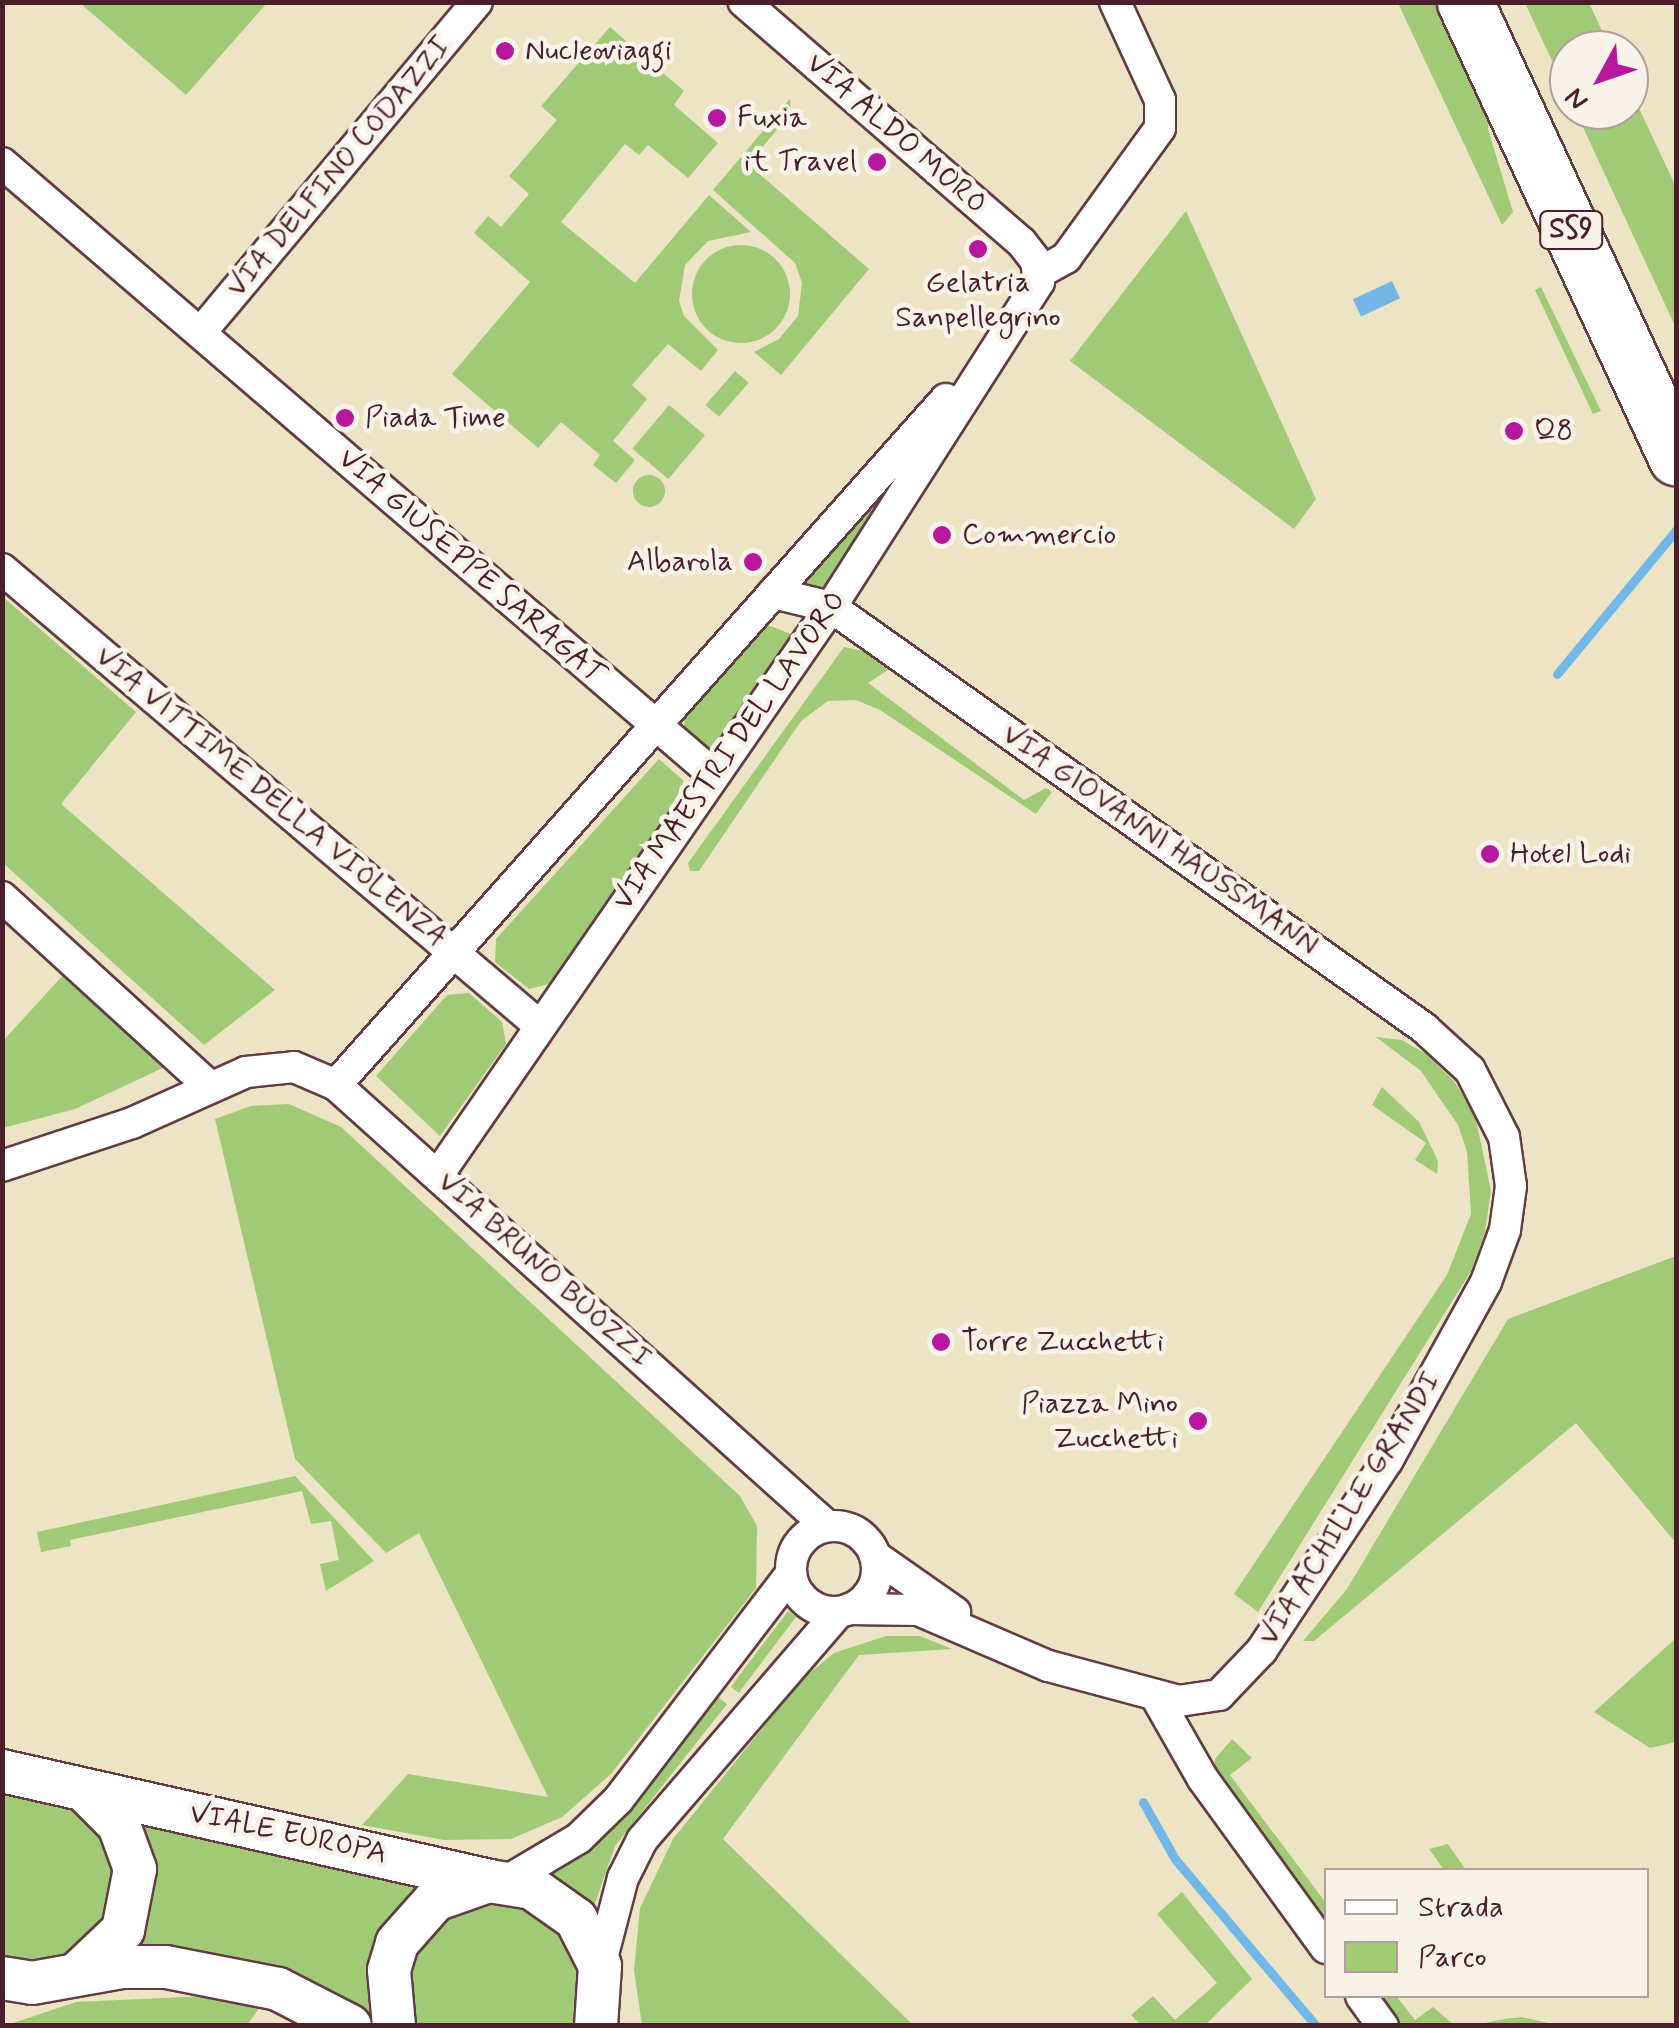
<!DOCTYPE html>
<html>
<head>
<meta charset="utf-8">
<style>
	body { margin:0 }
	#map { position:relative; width:1679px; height:2028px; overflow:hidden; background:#ede3c5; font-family:Mynerve,sans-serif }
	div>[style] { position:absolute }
	.green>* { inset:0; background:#a1ca76; transform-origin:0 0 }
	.round { border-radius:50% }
	.water>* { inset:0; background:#72b7e8; transform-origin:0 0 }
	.stream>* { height:9px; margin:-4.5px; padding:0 4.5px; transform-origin:4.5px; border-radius:4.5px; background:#72b7e8 }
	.roads { filter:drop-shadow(2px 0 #623c42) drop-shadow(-2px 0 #623c42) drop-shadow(0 2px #623c42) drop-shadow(0 -2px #623c42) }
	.street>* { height:30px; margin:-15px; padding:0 15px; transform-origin:15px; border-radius:15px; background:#fff }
	.street>.ring { margin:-15px; padding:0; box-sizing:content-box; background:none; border:30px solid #fff; border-radius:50% }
	.secondary>* { height:42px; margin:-21px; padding:0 21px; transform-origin:21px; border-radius:21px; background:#fff }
	.highway>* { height:55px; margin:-27.5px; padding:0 27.5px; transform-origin:27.5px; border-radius:27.5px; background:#fff }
	.dots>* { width:28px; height:28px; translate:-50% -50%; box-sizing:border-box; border:5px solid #f7f3e8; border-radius:50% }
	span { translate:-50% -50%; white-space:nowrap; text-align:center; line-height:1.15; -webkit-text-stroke:9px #f7f3e8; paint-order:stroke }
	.shield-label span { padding:2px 8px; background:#f7f3e8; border:2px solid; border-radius:8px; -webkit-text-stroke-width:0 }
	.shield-label { font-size:28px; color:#4a1f2b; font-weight:700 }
	.poi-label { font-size:30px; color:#4a1f2b }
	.left { translate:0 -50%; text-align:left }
	.right { translate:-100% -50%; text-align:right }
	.street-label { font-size:30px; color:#4a1f2b }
	.frame { position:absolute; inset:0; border:5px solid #4a1f2b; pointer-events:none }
	.legend { position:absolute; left:1324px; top:1868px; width:325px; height:130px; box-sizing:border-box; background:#f7f3e8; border:2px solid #b29e9c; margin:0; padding:12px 18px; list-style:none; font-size:30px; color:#4a1f2b }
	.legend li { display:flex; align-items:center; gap:20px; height:50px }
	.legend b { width:50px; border:2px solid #b29e9c }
	.north { position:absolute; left:1549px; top:30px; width:100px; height:100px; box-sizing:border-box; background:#f7f3e8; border:2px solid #b29e9c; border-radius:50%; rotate:230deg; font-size:28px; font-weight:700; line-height:40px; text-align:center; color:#4a1f2b }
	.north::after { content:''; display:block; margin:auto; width:35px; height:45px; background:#b5179e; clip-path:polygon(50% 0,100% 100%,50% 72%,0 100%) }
</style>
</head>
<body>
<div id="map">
	<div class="green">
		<div style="clip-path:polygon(80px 3px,267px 3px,186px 95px)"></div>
		<div style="clip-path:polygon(1398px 3px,1445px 3px,1490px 98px,1488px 129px,1513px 212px,1502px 225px)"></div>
		<div style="clip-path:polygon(1525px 3px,1589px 3px,1611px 50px,1569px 50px,1569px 97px)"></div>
		<div style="clip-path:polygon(610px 27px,684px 91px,674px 105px,718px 143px,688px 178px,648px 145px,639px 155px,625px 144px,561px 222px,635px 283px,709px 195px,751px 232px,708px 241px,685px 265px,679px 301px,684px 316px,718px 350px,701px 371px,668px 344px,632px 385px,647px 399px,613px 441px,635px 460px,616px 483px,593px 465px,600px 455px,561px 422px,538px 448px,452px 374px,530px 282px,474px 233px,488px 216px,501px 227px,529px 194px,509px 176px,557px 120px,541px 106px)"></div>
		<div style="clip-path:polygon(1629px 87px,1676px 187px,1676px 328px,1575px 110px,1629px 110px)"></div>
		<div style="clip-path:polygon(790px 99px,791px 113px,748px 164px,869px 269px,781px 375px,754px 352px,779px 339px,798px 316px,802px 283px,795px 263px,713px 190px)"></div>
		<div style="clip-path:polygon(1186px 211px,1316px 499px,1294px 529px,1070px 361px)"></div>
		<div class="round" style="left:692px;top:245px;width:98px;height:98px"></div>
		<div style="clip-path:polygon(1541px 287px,1601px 411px,1593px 414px,1535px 290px)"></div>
		<div style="left:735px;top:371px;width:18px;height:45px;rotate:41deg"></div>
		<div style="left:669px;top:405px;width:47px;height:57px;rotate:40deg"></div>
		<div style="clip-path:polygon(896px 475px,901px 477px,820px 596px,796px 592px)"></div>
		<div class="round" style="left:633px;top:475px;width:32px;height:32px"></div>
		<div style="clip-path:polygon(3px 597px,136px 712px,61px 804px,275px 990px,204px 1045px,3px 863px)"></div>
		<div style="clip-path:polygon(768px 625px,793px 635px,714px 747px,703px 748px,685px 732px,684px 720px)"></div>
		<div style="clip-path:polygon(844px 647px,863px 651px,888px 670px,868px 683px,1024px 800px,1046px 788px,1052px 792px,1036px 814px,880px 710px,856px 700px,828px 701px,801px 721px,699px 871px,690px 871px,688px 863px)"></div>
		<div style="clip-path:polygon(659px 759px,683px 780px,683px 790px,549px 984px,529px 989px,495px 962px,496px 939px)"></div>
		<div style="clip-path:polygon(65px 973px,165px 1067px,75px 1109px,3px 1128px,2px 1042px)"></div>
		<div style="clip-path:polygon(469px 993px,502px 1022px,506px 1044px,440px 1136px,376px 1076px,447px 995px)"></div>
		<div style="clip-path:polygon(1376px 1037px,1402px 1040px,1426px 1054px,1454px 1081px,1475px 1115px,1491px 1191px,1485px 1232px,1471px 1271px,1258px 1612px,1234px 1594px,1447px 1275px,1471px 1214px,1467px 1152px,1458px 1125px,1421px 1071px)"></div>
		<div style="clip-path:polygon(1382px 1087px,1419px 1122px,1438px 1161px,1437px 1174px,1415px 1160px,1426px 1143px,1372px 1105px)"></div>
		<div style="clip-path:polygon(289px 1104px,341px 1127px,740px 1496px,757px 1526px,756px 1588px,611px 1774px,562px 1817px,511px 1839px,444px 1840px,362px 1825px,408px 1774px,548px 1797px,419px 1533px,386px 1553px,295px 1459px,215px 1119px,251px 1106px)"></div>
		<div style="clip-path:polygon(1676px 1256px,1676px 1543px,1576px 1423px,1314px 1641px,1303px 1641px,1347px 1589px,1508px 1319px)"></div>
		<div style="clip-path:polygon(295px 1476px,374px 1561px,326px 1591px,320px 1564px,339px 1560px,331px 1521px,311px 1524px,302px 1491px,70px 1540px,71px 1546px,41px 1552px,37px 1532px)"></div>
		<div style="left:788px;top:1611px;width:10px;height:95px;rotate:37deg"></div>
		<div style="clip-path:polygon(886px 1636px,920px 1636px,952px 1649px,859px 1655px,723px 1839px,913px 2025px,642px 2025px,634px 1971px,640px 1908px,673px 1839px,802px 1679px,834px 1653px)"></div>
		<div style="clip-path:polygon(1676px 1638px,1676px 1742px,1650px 1748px,1594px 1712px)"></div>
		<div style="clip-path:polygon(718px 1697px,727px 1704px,615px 1846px,592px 1912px,541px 1875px,606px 1835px)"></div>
		<div style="clip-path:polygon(1232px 1739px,1252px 1758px,1230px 1775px,1326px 1903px,1326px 1925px,1214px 1771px,1215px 1759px)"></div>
		<div style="clip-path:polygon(22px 1791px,82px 1805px,119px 1854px,99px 1941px,44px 1968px,3px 1962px,3px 1797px)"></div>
		<div style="clip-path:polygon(134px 1820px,425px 1880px,376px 2020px,251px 1962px,133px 1949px)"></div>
		<div style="clip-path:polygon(1448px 1844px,1466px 1870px,1444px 1870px,1429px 1849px)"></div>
		<div style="clip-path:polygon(1182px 1892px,1252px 1979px,1205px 2025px,1141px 2025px,1131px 2015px,1153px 1996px,1175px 2020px,1217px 1983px,1157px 1914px)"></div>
		<div style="clip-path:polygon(508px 1900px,553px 1920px,581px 1960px,577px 2026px,414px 2025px,410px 1960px,422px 1937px,460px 1906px)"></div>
		<div style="clip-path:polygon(206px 1996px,260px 2007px,247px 2025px,4px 2026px,76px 2002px)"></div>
		<div style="clip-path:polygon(1378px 1996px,1396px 1996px,1415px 2020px,1433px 2007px,1454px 2025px,1401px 2025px)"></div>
		<div style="clip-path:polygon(1522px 2017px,1553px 2024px,1475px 2025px,1504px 2019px)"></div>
	</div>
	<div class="water">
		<div style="left:1392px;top:281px;width:19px;height:43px;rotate:65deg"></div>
	</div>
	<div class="stream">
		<div style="left:1557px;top:674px;width:187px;rotate:-50.4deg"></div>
		<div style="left:1143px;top:1802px;width:65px;rotate:60.7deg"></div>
		<div style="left:1175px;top:1859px;width:219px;rotate:49.8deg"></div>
	</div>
	<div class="roads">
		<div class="street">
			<div style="left:2px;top:163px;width:937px;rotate:40.67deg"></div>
			<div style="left:1039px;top:273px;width:31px;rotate:-29deg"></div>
			<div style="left:1066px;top:258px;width:160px;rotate:-54.1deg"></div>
			<div style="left:1160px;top:128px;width:28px;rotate:-90deg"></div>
			<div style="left:1160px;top:100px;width:108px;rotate:-114.7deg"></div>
			<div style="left:201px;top:332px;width:430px;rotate:-50.1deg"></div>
			<div style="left:2px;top:569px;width:706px;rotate:40.35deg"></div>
			<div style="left:773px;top:593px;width:60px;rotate:13.6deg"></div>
			<div style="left:831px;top:607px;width:727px;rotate:35.37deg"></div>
			<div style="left:1424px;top:1028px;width:62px;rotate:42.4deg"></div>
			<div style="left:1470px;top:1070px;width:75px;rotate:63.1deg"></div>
			<div style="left:1504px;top:1137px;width:49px;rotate:81.9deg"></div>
			<div style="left:1511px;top:1186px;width:44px;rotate:97.8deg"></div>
			<div style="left:1505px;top:1230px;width:55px;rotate:110.1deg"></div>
			<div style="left:1486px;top:1282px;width:205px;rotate:118.9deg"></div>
			<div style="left:1387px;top:1461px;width:227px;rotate:123.5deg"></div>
			<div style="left:1262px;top:1650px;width:62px;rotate:133.7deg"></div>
			<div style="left:1219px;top:1695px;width:40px;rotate:171.5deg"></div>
			<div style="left:1179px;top:1701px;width:136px;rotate:-165deg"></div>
			<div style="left:1048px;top:1666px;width:142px;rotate:-156.7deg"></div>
			<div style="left:918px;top:1610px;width:69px;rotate:-179.2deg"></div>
			<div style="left:2px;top:897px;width:279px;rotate:42.4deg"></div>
			<div style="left:336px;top:1085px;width:918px;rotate:-48.36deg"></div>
			<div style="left:2px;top:1166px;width:137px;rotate:-18.3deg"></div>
			<div style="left:132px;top:1123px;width:125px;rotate:-24.1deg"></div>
			<div style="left:246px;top:1072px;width:48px;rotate:-5.9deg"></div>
			<div style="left:294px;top:1067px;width:46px;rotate:23.2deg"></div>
			<div style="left:336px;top:1085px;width:660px;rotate:41.93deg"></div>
			<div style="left:438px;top:1175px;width:691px;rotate:-55.32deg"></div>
			<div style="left:831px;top:607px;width:386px;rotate:-57.4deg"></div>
			<div style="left:1039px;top:282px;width:21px;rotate:-98deg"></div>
			<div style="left:1036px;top:261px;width:24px;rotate:-128deg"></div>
			<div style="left:1021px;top:242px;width:367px;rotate:-139.1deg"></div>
			<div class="ring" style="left:791px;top:1526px;width:56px;height:56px"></div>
			<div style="left:875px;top:1556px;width:98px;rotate:35deg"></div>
			<div style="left:1155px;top:1695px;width:97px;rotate:60.3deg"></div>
			<div style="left:1203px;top:1779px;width:209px;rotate:54deg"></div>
			<div style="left:505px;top:1882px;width:86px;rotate:-30.7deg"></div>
			<div style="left:579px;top:1838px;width:54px;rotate:-44.3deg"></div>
			<div style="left:618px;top:1800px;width:285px;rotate:-52.6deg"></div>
			<div style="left:600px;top:1966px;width:91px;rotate:-75.4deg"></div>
			<div style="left:623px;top:1878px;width:42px;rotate:-63.4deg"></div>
			<div style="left:642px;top:1840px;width:301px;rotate:-49.2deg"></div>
			<div style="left:1361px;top:1996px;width:37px;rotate:54deg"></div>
		</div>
		<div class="secondary">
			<div style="left:2px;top:1771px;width:499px;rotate:12.7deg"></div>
			<div style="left:79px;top:1972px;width:61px;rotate:-43.7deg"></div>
			<div style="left:123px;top:1930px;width:62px;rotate:-78.9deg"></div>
			<div style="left:135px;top:1869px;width:47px;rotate:-110deg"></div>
			<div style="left:119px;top:1825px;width:47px;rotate:-135deg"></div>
			<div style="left:2px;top:1978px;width:30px;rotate:9deg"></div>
			<div style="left:32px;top:1983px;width:91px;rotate:-10.1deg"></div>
			<div style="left:122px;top:1967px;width:44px"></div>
			<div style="left:166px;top:1967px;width:114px;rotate:11.1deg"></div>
			<div style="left:278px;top:1989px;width:81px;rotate:27.2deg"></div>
			<div style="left:394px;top:2026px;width:56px;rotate:-95.1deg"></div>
			<div style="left:389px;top:1970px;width:28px;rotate:-73deg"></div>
			<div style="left:397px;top:1943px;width:57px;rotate:-48.5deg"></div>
			<div style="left:435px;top:1900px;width:57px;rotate:-19.4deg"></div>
			<div style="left:489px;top:1881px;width:44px;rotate:9.2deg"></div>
			<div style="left:532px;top:1888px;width:54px;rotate:35.2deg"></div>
			<div style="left:576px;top:1919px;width:53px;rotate:62.9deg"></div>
			<div style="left:600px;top:1966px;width:60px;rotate:93.8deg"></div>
		</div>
		<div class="highway">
			<div style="left:1465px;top:2px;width:502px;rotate:65.12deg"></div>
		</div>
	</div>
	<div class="dots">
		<div style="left:505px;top:51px;background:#b5179e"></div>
		<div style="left:717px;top:118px;background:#b5179e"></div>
		<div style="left:877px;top:162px;background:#b5179e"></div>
		<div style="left:978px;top:249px;background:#b5179e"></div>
		<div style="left:345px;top:418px;background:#b5179e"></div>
		<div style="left:1514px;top:431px;background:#b5179e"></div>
		<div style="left:942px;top:535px;background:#b5179e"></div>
		<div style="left:753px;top:562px;background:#b5179e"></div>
		<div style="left:1490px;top:854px;background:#b5179e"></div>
		<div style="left:941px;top:1342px;background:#b5179e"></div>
		<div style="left:1198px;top:1421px;background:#b5179e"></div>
	</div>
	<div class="shield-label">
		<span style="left:1571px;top:230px">SS9</span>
	</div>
	<div class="poi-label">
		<span class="left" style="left:525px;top:51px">Nucleoviaggi</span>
		<span class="left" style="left:737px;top:118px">Fuxia</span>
		<span class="right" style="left:857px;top:162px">it Travel</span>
		<span style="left:978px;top:300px">Gelatria<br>Sanpellegrino</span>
		<span class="left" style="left:365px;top:418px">Piada Time</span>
		<span class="left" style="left:1534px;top:431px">Q8</span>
		<span class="left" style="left:962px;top:535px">Commercio</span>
		<span class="right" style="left:733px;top:562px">Albarola</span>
		<span class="left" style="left:1510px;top:854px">Hotel Lodi</span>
		<span class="left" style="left:961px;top:1342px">Torre Zucchetti</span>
		<span class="right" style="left:1178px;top:1421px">Piazza Mino<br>Zucchetti</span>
	</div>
	<div class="street-label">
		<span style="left:896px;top:134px;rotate:41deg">VIA ALDO MORO</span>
		<span style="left:339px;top:167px;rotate:-50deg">VIA DELFINO CODAZZI</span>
		<span style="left:471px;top:567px;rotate:41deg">VIA GIUSEPPE SARAGAT</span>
		<span style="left:730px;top:751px;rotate:-55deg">VIA MAESTRI DEL LAVORO</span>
		<span style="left:271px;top:797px;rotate:40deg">VIA VITTIME DELLA VIOLENZA</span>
		<span style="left:1160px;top:840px;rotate:35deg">VIA GIOVANNI HAUSSMANN</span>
		<span style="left:544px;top:1270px;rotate:42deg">VIA BRUNO BUOZZI</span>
		<span style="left:1350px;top:1509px;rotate:-58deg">VIA ACHILLE GRANDI</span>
		<span style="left:288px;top:1834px;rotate:12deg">VIALE EUROPA</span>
	</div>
	<div class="frame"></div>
	<ul class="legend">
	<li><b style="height:12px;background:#fff"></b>Strada</li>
	<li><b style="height:28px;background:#a1ca76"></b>Parco</li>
	</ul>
	<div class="north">N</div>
</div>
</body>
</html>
